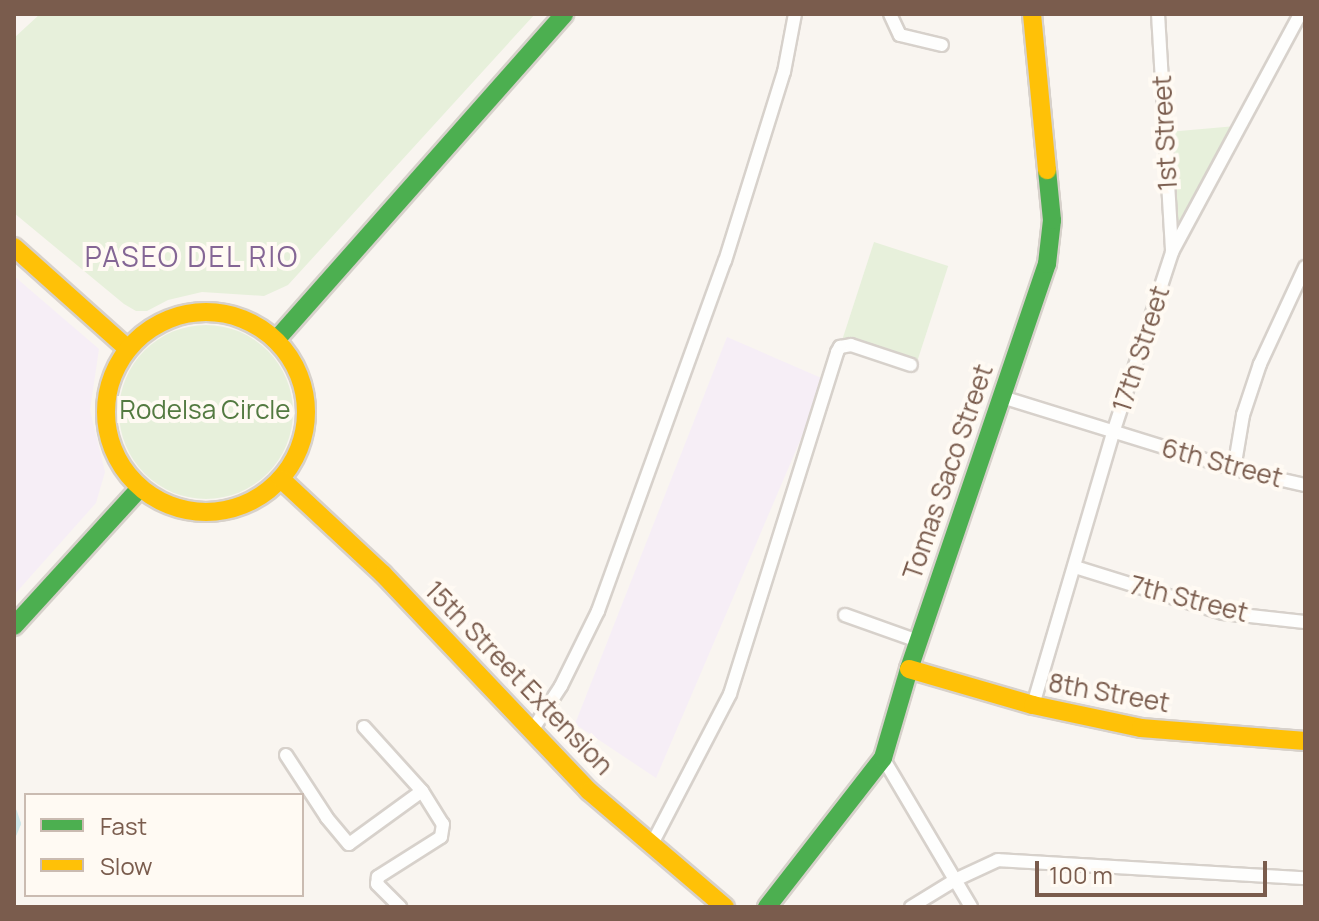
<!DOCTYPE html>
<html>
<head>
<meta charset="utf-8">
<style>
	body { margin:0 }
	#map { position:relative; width:1319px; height:921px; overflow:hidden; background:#f9f5f0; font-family:Manrope,sans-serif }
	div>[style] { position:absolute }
	.education>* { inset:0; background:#f6eef6 }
	.green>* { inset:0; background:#e7f0db; transform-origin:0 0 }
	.round { border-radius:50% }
	.stream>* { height:5px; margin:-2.5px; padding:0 2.5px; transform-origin:2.5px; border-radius:2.5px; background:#d0e8ea }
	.roads { filter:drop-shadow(2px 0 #d7d1cb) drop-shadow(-2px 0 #d7d1cb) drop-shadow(0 2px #d7d1cb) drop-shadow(0 -2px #d7d1cb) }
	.street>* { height:12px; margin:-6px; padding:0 6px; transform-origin:6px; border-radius:6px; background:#fefefd }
	.fast>* { height:18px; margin:-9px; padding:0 9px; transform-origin:9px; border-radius:9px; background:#4caf50 }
	.slow>* { height:18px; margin:-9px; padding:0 9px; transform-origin:9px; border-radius:9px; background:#ffc107 }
	.slow>.ring { margin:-9px; padding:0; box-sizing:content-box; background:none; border:18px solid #ffc107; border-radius:50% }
	span { translate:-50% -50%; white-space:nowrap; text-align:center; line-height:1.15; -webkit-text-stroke:8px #fffaf3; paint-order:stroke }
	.street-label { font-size:26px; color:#7a5c4d }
	.park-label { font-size:26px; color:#537a41 }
	.neighbourhood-label { font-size:28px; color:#846695; letter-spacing:2px }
	.frame { position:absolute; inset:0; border:16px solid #7a5c4d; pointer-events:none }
	.legend { position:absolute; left:24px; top:793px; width:280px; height:104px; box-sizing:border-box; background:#fffaf3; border:2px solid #cabbb1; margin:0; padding:10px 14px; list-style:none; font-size:24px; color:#7a5c4d }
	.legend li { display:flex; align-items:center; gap:16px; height:40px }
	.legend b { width:40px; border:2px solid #cabbb1 }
	.scale { position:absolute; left:1035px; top:861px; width:232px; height:36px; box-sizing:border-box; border:4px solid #7a5c4d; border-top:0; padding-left:10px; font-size:24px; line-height:28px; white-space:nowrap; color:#7a5c4d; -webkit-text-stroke:6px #fffaf3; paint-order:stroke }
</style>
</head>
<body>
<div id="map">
	<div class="education">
		<div style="clip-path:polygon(14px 276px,99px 349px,90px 410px,105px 472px,96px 503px,14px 595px)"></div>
		<div style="clip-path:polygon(727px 337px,826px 380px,656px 778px,575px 724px)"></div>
	</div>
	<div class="green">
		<div style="clip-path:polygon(40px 14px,535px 14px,288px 285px,264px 296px,202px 292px,168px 300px,147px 311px,136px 311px,124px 304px,14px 213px,14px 38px)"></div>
		<div style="clip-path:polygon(1236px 126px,1176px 230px,1168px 132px)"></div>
		<div style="left:874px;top:242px;width:78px;height:102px;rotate:18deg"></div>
		<div class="round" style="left:119px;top:325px;width:174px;height:174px"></div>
	</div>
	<div class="stream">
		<div style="left:14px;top:811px;width:13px;rotate:72deg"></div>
		<div style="left:18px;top:823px;width:11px;rotate:112deg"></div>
	</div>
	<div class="roads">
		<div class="street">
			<div style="left:890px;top:14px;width:23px;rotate:65deg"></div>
			<div style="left:900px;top:35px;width:43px;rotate:13.4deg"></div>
			<div style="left:1158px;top:14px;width:238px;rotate:86.6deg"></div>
			<div style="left:1002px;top:397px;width:243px;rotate:17.2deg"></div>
			<div style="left:1234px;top:469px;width:73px;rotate:12.7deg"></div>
			<div style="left:1234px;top:469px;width:55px;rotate:-80.5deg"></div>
			<div style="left:1243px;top:415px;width:54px;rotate:-71.6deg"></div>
			<div style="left:1260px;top:364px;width:107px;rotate:-65.1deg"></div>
			<div style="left:1075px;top:567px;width:155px;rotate:17.3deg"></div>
			<div style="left:1223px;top:613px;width:82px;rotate:6.3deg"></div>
			<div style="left:845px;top:615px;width:77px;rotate:19.6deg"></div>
			<div style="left:1033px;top:705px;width:284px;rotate:-73.6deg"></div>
			<div style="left:1113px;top:433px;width:190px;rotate:-71.9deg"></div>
			<div style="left:1172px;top:252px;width:270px;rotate:-61.7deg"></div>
			<div style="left:364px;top:727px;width:86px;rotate:47.8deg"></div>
			<div style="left:422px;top:791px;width:39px;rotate:58deg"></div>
			<div style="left:443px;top:824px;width:13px;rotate:99deg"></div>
			<div style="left:441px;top:837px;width:75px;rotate:147.6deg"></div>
			<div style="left:378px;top:877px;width:7px;rotate:98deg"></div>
			<div style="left:377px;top:884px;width:33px;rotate:45deg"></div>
			<div style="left:533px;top:729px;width:51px;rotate:-56.9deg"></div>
			<div style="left:561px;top:686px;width:84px;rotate:-63.7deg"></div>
			<div style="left:598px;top:611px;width:372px;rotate:-70.1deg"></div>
			<div style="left:725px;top:261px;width:198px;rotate:-72.7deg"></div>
			<div style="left:784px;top:72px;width:59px;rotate:-79.3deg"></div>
			<div style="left:286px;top:755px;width:75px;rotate:56.9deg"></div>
			<div style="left:327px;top:818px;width:34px;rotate:50deg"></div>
			<div style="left:349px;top:844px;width:90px;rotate:-36deg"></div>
			<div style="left:883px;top:758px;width:173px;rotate:59.4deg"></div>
			<div style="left:652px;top:844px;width:169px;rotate:-62.5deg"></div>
			<div style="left:730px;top:694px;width:358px;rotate:-72.6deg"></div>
			<div style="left:837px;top:352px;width:6px;rotate:-59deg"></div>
			<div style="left:840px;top:347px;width:11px;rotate:-10deg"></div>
			<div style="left:851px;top:345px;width:63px;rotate:18.4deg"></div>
			<div style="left:911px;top:907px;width:52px;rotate:-31.5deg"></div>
			<div style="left:955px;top:880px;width:47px;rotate:-24.9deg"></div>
			<div style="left:998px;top:860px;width:308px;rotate:3.4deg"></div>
		</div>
		<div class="fast">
			<div style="left:276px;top:340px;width:435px;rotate:-48.5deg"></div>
			<div style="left:14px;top:626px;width:187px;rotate:-47.6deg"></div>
			<div style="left:767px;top:907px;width:189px;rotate:-52.1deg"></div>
			<div style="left:883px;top:758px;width:93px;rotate:-73.7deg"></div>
			<div style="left:909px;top:669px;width:428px;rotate:-71.2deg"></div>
			<div style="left:1047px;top:264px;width:44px;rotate:-83.5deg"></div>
			<div style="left:1052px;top:220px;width:50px;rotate:-95.7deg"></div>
		</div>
		<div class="slow">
			<div style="left:1032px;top:14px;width:157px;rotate:84.5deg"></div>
			<div style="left:14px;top:247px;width:153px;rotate:41.8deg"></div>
			<div class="ring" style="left:106px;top:312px;width:182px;height:182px"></div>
			<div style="left:281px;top:479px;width:139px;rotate:43deg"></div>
			<div style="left:383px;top:574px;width:299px;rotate:46.5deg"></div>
			<div style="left:589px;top:791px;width:179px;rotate:40.5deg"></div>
			<div style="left:909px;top:669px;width:129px;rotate:16.2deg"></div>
			<div style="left:1033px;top:705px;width:110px;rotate:12deg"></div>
			<div style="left:1141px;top:728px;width:165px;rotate:4.5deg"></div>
		</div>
	</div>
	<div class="street-label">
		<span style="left:1165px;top:133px;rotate:-93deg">1st Street</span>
		<span style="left:1141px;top:349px;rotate:-72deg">17th Street</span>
		<span style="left:1222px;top:463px;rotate:15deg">6th Street</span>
		<span style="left:948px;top:472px;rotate:-71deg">Tomas Saco Street</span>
		<span style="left:1189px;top:599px;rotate:14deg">7th Street</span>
		<span style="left:519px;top:678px;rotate:46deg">15th Street Extension</span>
		<span style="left:1109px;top:693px;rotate:10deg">8th Street</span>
	</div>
	<div class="park-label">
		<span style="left:205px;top:410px">Rodelsa Circle</span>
	</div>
	<div class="neighbourhood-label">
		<span style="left:192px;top:256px">PASEO DEL RIO</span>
	</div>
	<div class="frame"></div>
	<ul class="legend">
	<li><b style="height:10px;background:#4caf50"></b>Fast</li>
	<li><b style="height:10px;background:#ffc107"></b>Slow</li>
	</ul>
	<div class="scale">100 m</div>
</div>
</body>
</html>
